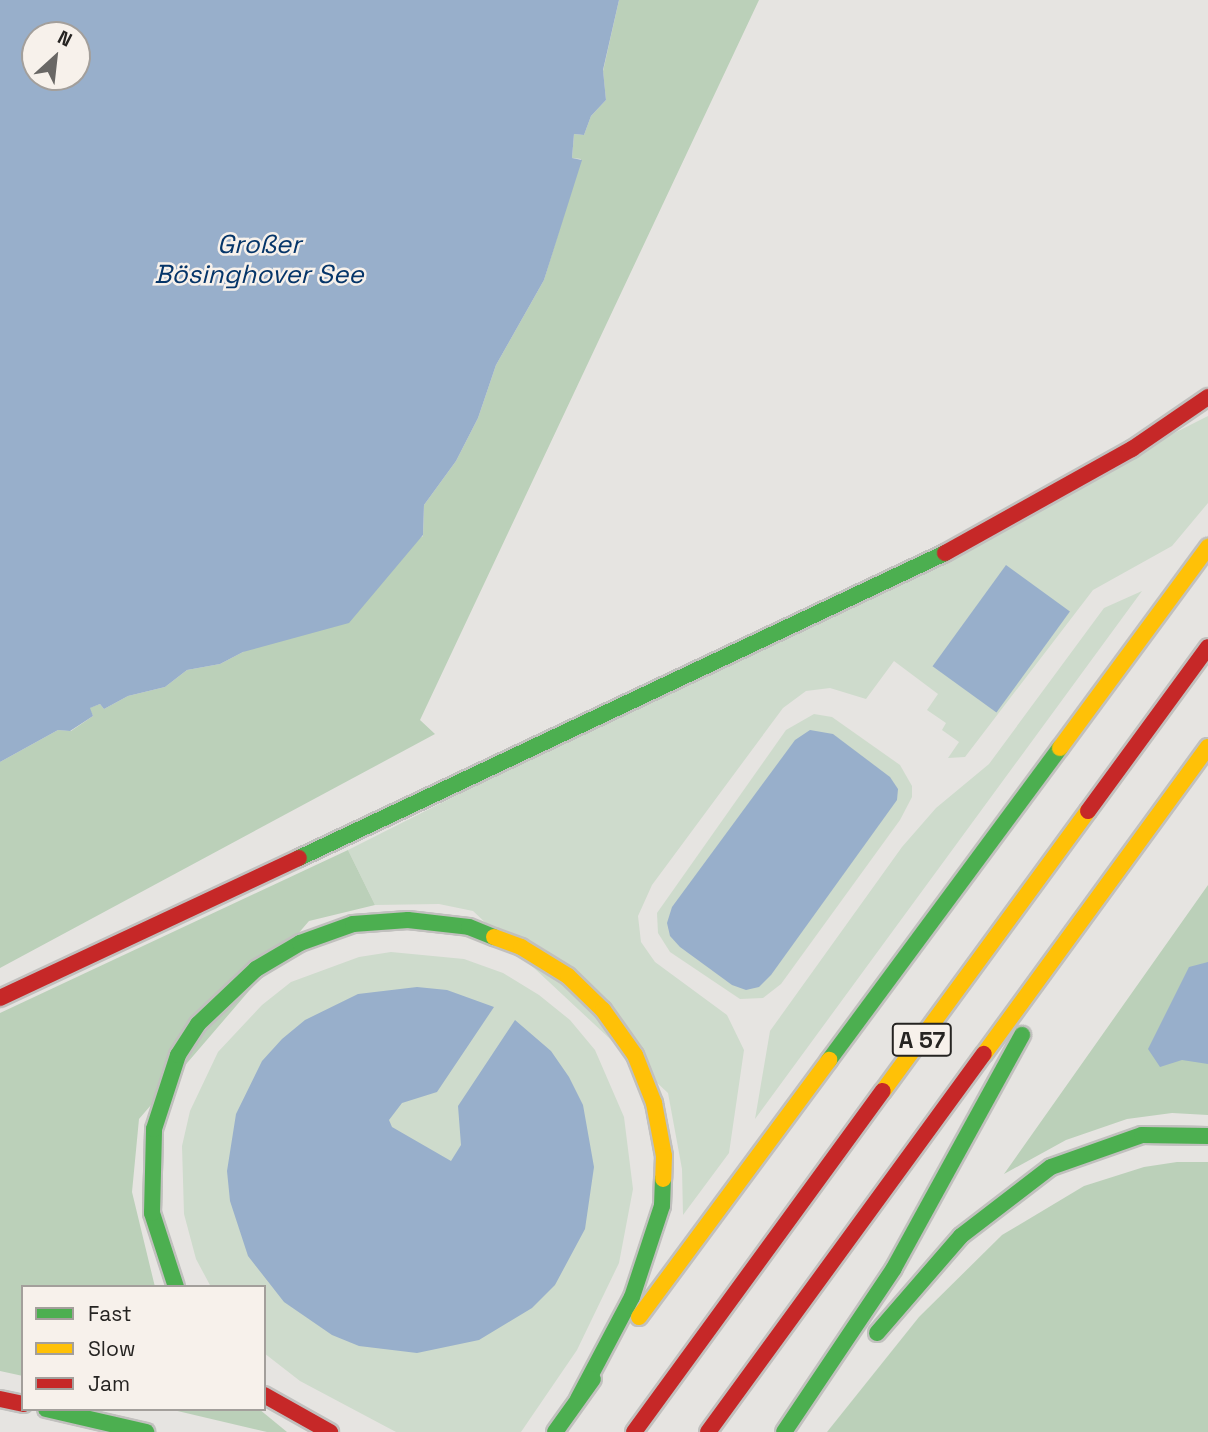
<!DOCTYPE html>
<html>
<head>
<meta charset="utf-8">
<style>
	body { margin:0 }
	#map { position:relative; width:1208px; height:1432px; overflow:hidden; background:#e6e4e1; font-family:"Space Grotesk",sans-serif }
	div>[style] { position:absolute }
	.green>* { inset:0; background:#cedbcc }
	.forest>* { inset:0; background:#bbd0b9 }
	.water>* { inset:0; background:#98afcb; transform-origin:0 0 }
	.roads { filter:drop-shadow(2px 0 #c1c0be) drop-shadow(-2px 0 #c1c0be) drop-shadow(0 2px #c1c0be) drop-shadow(0 -2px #c1c0be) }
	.fast>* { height:16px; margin:-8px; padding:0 8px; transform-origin:8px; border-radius:8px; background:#4caf50 }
	.slow>* { height:16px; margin:-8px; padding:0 8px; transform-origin:8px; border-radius:8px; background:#ffc107 }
	.jam>* { height:16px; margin:-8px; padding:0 8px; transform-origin:8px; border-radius:8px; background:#c62828 }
	span { translate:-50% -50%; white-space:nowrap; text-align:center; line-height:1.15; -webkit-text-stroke:5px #f7f1eb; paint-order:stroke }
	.shield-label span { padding:2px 5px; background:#f7f1eb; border:2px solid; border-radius:5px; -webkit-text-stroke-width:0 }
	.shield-label { font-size:23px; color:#262422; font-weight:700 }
	.water-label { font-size:26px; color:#053569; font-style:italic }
	.legend { position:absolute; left:21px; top:1285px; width:245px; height:126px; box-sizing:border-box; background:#f7f1eb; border:2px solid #a39f9b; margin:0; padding:9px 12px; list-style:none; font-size:21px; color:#262422 }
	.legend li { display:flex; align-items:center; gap:14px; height:35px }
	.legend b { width:35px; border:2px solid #a39f9b }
	.north { position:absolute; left:21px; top:21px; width:70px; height:70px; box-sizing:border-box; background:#f7f1eb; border:2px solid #a39f9b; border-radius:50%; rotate:27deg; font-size:19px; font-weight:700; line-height:28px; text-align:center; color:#262422 }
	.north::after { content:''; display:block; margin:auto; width:24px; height:32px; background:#696765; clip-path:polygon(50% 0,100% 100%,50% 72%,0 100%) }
</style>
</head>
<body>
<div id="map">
	<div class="green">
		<div style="clip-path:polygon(1208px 416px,1208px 503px,1172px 546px,1093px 590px,965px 757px,948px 758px,959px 742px,942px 730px,946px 723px,927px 710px,938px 694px,894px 661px,866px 699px,830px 688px,806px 691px,783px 708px,652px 885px,638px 916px,641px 942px,655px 962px,727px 1015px,744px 1050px,729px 1153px,683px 1215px,682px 1169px,668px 1093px,473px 911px,439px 904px,375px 905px,348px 850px)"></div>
		<div style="clip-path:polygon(1142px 591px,755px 1119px,770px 1031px,902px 847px,936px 808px,989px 764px,1104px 608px)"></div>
		<div style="clip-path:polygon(814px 714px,832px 717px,900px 765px,912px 786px,912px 797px,900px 820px,781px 984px,763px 998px,740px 999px,670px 952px,658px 933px,657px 913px,786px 730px)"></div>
		<div style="clip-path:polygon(391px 952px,464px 959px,503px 973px,539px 995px,570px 1020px,595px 1050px,624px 1117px,633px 1189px,619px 1263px,577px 1350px,521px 1432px,396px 1432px,300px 1381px,264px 1353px,264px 1287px,211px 1287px,196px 1259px,184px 1214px,182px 1146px,190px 1111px,218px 1052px,262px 1005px,291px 982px,359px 957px)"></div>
	</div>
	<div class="forest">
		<div style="clip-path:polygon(619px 0,759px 0,420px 720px,435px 734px,0 968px,0 762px,58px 730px,71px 731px,93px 716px,89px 708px,100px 704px,104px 709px,128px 696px,165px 687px,187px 670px,220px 664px,243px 652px,423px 536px,424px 505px,456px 461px,478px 418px,496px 365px,544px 280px,581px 159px,572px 158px,574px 134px,584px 135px,591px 116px,606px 100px,603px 71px)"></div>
		<div style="clip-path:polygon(348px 850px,375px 905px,309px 921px,139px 1119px,132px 1192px,155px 1287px,23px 1287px,23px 1376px,0 1371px,0 1013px)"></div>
		<div style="clip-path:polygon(1208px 885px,1208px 1115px,1172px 1113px,1127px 1119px,1066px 1140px,1004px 1174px)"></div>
		<div style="clip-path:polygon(1177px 1162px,1208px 1162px,1208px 1432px,827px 1432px,919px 1317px,1002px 1235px,1084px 1186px,1144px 1167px)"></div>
		<div style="clip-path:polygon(169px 1409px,259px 1409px,287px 1432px,267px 1432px)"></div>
	</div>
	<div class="water">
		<div style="clip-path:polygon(evenodd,0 0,619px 0,603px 70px,606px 100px,591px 116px,584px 135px,574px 134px,572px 158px,582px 160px,544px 280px,496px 365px,478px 418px,456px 461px,424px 505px,423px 535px,349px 623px,243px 652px,220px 664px,187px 670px,165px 687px,128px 696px,104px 709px,100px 704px,90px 708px,93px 716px,70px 731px,58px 730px,0 762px,0 0,77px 35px,77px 77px,35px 77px,35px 35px,77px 35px)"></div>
		<div style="left:1006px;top:565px;width:79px;height:125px;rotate:36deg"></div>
		<div style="clip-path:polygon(810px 730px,833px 734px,890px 777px,898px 789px,897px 800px,771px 975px,759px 987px,746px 990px,732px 985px,680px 947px,670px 936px,667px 923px,672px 907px,795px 740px)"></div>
		<div style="clip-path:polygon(1208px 962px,1208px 1064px,1182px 1060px,1160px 1067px,1148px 1049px,1189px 967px)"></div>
		<div style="clip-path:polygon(417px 987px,447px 990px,494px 1007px,437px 1092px,402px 1103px,389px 1120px,392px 1127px,451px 1161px,461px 1145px,458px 1106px,515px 1020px,551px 1051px,569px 1077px,583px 1105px,594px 1167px,585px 1229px,555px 1285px,532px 1308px,479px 1340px,417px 1353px,359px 1346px,332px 1335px,284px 1302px,248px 1256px,230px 1201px,227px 1171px,236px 1114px,262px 1061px,282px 1039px,305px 1020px,358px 994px)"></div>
	</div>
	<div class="roads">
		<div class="fast">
			<div style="left:299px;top:858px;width:714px;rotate:-25.27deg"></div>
			<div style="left:829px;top:1060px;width:388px;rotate:-53.5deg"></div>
			<div style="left:176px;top:1287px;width:78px;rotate:-108deg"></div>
			<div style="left:152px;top:1213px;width:84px;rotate:-88.6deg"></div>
			<div style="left:154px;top:1129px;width:78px;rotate:-72deg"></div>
			<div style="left:178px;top:1055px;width:37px;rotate:-57deg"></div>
			<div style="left:198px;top:1024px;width:80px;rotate:-43.5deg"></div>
			<div style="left:256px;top:969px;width:51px;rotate:-30.6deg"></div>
			<div style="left:300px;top:943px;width:56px;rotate:-19.7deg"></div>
			<div style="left:353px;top:924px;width:55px;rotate:-4.2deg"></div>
			<div style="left:408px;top:920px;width:61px;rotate:6.5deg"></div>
			<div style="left:469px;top:927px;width:27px;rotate:22deg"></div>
			<div style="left:877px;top:1333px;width:128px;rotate:-49.1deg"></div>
			<div style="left:961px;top:1236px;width:113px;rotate:-37.5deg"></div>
			<div style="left:1051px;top:1167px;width:96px;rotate:-19.4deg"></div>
			<div style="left:1142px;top:1135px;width:66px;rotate:0.9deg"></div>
			<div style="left:578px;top:1399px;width:115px;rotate:-62.1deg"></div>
			<div style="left:632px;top:1297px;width:96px;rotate:-71.8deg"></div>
			<div style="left:662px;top:1206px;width:27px;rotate:-88deg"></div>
			<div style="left:46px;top:1409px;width:103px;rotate:13deg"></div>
			<div style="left:555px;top:1432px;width:65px;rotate:-54.4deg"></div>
			<div style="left:784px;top:1432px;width:197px;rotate:-56.1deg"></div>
			<div style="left:894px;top:1268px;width:266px;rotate:-61.2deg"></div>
		</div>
		<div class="slow">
			<div style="left:1060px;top:748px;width:250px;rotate:-53.6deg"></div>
			<div style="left:494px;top:937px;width:29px;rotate:20deg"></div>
			<div style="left:521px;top:947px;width:55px;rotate:31.7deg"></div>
			<div style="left:568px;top:976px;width:49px;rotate:44.2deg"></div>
			<div style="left:603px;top:1010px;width:55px;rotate:54.6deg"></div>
			<div style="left:635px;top:1055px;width:52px;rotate:68.4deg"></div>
			<div style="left:654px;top:1103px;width:54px;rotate:79.3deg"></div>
			<div style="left:664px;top:1156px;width:23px;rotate:92deg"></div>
			<div style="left:984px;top:1054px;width:380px;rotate:-53.9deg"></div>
			<div style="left:883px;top:1091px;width:347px;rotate:-53.8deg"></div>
			<div style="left:639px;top:1317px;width:320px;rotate:-53.5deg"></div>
		</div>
		<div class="jam">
			<div style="left:945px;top:553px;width:214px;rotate:-29.1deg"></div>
			<div style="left:1132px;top:449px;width:92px;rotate:-34.4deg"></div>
			<div style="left:1088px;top:811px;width:203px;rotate:-53.8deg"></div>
			<div style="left:0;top:998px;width:330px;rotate:-25.1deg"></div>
			<div style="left:264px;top:1395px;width:76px;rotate:29.3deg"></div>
			<div style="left:0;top:1399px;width:24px;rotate:12deg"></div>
			<div style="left:634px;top:1432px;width:422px;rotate:-53.9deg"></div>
			<div style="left:708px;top:1432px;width:468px;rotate:-53.9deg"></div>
		</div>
	</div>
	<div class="shield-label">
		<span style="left:922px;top:1040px">A 57</span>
	</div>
	<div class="water-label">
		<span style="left:259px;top:260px">Großer<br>Bösinghover See</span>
	</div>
	<ul class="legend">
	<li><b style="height:9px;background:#4caf50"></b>Fast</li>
	<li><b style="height:9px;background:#ffc107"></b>Slow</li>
	<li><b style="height:9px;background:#c62828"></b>Jam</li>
	</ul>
	<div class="north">N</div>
</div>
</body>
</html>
